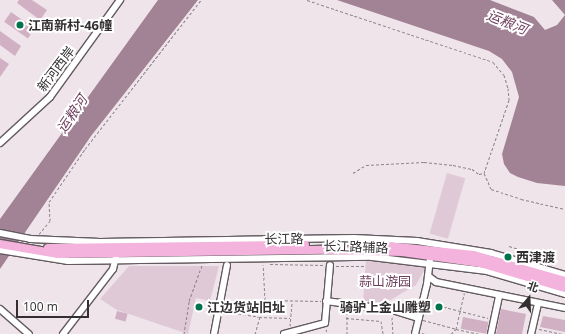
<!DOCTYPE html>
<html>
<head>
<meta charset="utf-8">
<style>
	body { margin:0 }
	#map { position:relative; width:565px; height:334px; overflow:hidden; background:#eee4ea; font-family:"Open Sans","Noto Sans SC",sans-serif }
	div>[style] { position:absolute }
	.green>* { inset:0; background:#e0c9d7; transform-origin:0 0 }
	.water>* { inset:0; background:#a28295 }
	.building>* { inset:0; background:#d2b0c4; transform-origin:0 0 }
	.path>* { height:1px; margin-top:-0.5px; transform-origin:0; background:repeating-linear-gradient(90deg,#8b8488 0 3px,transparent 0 5px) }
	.roads { filter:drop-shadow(1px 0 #635b60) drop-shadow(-1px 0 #635b60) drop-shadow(0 1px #635b60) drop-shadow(0 -1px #635b60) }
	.minor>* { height:6px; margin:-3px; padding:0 3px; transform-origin:3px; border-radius:3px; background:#fff }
	.major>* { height:8px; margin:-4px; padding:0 4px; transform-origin:4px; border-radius:4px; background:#f3b3dd }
	.dots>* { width:11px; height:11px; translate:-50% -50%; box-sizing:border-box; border:2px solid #fff; border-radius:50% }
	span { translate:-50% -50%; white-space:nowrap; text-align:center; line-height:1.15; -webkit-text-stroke:4px #fff; paint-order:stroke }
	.poi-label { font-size:13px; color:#332f31; font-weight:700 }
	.left { translate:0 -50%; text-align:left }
	.right { translate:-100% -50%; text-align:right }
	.street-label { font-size:13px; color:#332f31 }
	.park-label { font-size:13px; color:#6d3e5c }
	.water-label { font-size:14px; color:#714260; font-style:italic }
	.north { position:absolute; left:509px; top:278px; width:40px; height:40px; -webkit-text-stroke:3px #fff; paint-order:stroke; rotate:19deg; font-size:11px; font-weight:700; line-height:16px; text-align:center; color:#332f31 }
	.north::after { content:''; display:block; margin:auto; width:14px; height:18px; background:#332f31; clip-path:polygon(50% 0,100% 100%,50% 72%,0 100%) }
	.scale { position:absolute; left:16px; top:300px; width:73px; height:18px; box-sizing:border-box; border:2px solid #332f31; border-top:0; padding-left:5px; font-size:12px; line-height:14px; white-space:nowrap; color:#332f31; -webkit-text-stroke:3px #fff; paint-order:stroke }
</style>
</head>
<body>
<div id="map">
	<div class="green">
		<div style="left:447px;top:173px;width:19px;height:63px;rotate:16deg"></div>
		<div style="clip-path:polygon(366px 259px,427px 265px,416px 285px,387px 302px,363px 302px)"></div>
		<div style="clip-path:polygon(129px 266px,219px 266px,210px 301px,196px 298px,188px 334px,117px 310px,100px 299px)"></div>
	</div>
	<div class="water">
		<div style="clip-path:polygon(158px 0,198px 0,91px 136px,0 269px,0 219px)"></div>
		<div style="clip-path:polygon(337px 0,490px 0,534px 17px,545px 30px,557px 25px,565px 15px,552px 0,565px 0,565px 186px,537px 183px,518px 177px,510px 173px,504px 164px,502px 154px,519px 97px,512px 72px,502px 59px,489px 51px)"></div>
	</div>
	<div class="building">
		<div style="clip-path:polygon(19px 0,32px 0,47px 10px,40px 20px,17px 3px)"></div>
		<div style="left:11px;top:12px;width:29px;height:12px;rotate:35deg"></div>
		<div style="clip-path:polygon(0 31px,21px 46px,15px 56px,0 45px)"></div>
		<div style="clip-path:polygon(0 58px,9px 64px,0 77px)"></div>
		<div style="clip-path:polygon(501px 309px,526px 314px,522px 334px,496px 334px)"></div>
		<div style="left:117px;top:311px;width:11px;height:8px;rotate:15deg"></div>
		<div style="clip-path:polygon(543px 316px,565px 320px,565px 332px,540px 327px)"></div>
		<div style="left:463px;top:317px;width:26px;height:12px;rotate:11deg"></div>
	</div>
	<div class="path">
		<div style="left:307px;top:0;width:196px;rotate:18.4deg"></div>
		<div style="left:493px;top:62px;width:17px;rotate:50deg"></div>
		<div style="left:504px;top:75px;width:14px;rotate:73deg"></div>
		<div style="left:508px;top:88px;width:12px;rotate:85deg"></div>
		<div style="left:509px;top:100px;width:77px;rotate:108.9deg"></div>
		<div style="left:484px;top:173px;width:17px;rotate:66deg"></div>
		<div style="left:491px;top:189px;width:32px;rotate:18deg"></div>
		<div style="left:521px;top:199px;width:45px;rotate:12.8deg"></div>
		<div style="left:353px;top:173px;width:15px;rotate:-32deg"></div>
		<div style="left:366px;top:165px;width:58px;rotate:-3deg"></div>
		<div style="left:424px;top:162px;width:29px;rotate:6deg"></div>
		<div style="left:453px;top:165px;width:19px;rotate:12deg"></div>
		<div style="left:472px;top:169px;width:9px;rotate:36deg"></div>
		<div style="left:479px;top:174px;width:5px;rotate:-11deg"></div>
		<div style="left:39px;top:234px;width:17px;rotate:-50deg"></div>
		<div style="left:50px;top:221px;width:19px;rotate:-93deg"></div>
		<div style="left:49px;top:202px;width:64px;rotate:-55.8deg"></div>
		<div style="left:85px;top:149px;width:189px;rotate:-52.1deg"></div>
		<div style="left:509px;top:246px;width:17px;rotate:17deg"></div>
		<div style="left:525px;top:251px;width:5px;rotate:112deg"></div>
		<div style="left:270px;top:264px;width:55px;rotate:1deg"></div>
		<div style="left:336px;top:266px;width:29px"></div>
		<div style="left:265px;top:300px;width:56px;rotate:1deg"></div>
		<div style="left:429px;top:303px;width:61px;rotate:14.3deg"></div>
		<div style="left:223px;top:311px;width:36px;rotate:9deg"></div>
		<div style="left:259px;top:317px;width:31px;rotate:2deg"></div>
		<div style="left:392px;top:317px;width:17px;rotate:87deg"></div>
		<div style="left:346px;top:318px;width:35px;rotate:5deg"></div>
		<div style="left:381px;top:321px;width:13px;rotate:81deg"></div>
		<div style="left:423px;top:320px;width:34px;rotate:15deg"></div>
		<div style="left:456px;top:329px;width:37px;rotate:-77deg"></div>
		<div style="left:290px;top:326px;width:24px;rotate:-85deg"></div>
		<div style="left:326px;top:329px;width:5px;rotate:79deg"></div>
		<div style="left:539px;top:329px;width:24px;rotate:12deg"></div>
		<div style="left:422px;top:333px;width:3px;rotate:18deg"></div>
		<div style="left:184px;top:334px;width:33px;rotate:-81deg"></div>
		<div style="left:189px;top:301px;width:38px;rotate:-70deg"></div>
		<div style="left:255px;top:334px;width:35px;rotate:-74deg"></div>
		<div style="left:265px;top:300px;width:35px;rotate:-93deg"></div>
		<div style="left:347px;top:334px;width:25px;rotate:-90deg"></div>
		<div style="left:451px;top:334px;width:7px;rotate:-45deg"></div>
		<div style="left:456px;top:329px;width:25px;rotate:12deg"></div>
	</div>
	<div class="roads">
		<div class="minor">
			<div style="left:0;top:143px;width:68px;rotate:-42.6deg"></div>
			<div style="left:50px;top:97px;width:120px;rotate:-54.2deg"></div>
			<div style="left:0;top:233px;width:31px;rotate:11deg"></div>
			<div style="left:30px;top:239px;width:70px;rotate:2.5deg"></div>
			<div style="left:100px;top:242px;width:254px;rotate:-0.9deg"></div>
			<div style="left:354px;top:238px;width:63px;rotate:2.7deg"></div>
			<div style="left:417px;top:241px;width:75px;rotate:9.2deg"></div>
			<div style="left:491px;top:253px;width:77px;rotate:16.6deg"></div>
			<div style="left:0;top:250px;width:69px;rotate:9.2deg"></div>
			<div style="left:68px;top:261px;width:304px;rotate:-0.8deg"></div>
			<div style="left:372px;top:257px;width:116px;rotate:6.9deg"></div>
			<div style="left:487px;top:271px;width:81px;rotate:16.4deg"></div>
			<div style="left:428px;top:276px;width:10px;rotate:37deg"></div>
			<div style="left:436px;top:282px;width:132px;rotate:11.4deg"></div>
			<div style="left:326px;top:301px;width:67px;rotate:7.8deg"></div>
			<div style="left:392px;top:310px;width:28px;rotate:17deg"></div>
			<div style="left:0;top:309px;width:38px;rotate:41deg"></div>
			<div style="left:63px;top:334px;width:82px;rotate:-52.4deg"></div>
			<div style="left:113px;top:269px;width:12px;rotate:-76deg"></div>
			<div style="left:214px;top:334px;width:70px;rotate:-79.3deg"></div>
			<div style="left:284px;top:334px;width:42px;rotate:-15deg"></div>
			<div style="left:325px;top:323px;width:58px;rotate:-85.1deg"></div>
			<div style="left:415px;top:334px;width:51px;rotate:-76.5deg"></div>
			<div style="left:427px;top:284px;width:25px;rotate:-83deg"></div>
			<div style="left:491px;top:334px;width:40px;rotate:-78deg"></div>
			<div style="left:531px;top:334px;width:32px;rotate:-77deg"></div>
		</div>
		<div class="major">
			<div style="left:0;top:244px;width:59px;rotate:9.8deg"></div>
			<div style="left:58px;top:254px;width:268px;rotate:-0.9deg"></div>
			<div style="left:326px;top:250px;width:76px;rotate:1.5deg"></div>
			<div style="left:402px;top:252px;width:79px;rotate:8deg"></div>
			<div style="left:480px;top:263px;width:89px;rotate:16.4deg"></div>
			<div style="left:388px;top:246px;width:86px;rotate:6deg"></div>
			<div style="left:474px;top:255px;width:95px;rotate:15.9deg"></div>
			<div style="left:48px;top:248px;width:257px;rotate:-0.7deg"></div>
		</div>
	</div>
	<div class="dots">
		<div style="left:20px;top:25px;background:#00724c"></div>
		<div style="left:508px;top:257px;background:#00724c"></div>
		<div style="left:199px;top:307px;background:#00724c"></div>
		<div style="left:439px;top:307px;background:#00724c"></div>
	</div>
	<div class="poi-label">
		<span class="left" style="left:28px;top:25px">江南新村-46幢</span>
		<span class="left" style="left:516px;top:257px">西津渡</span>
		<span class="left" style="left:207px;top:307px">江边货站旧址</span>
		<span class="right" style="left:431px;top:307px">骑驴上金山雕塑</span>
	</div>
	<div class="street-label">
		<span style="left:56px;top:69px;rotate:-53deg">新河西岸</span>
		<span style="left:284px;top:239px;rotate:-1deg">长江路</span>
		<span style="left:356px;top:247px;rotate:2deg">长江路辅路</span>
	</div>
	<div class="park-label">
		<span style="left:385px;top:281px">蒜山游园</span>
	</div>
	<div class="water-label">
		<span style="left:507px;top:22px;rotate:22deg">运粮河</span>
		<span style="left:72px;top:114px;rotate:-56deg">运粮河</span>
	</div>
	<div class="north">北</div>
	<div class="scale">100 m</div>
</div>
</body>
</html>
